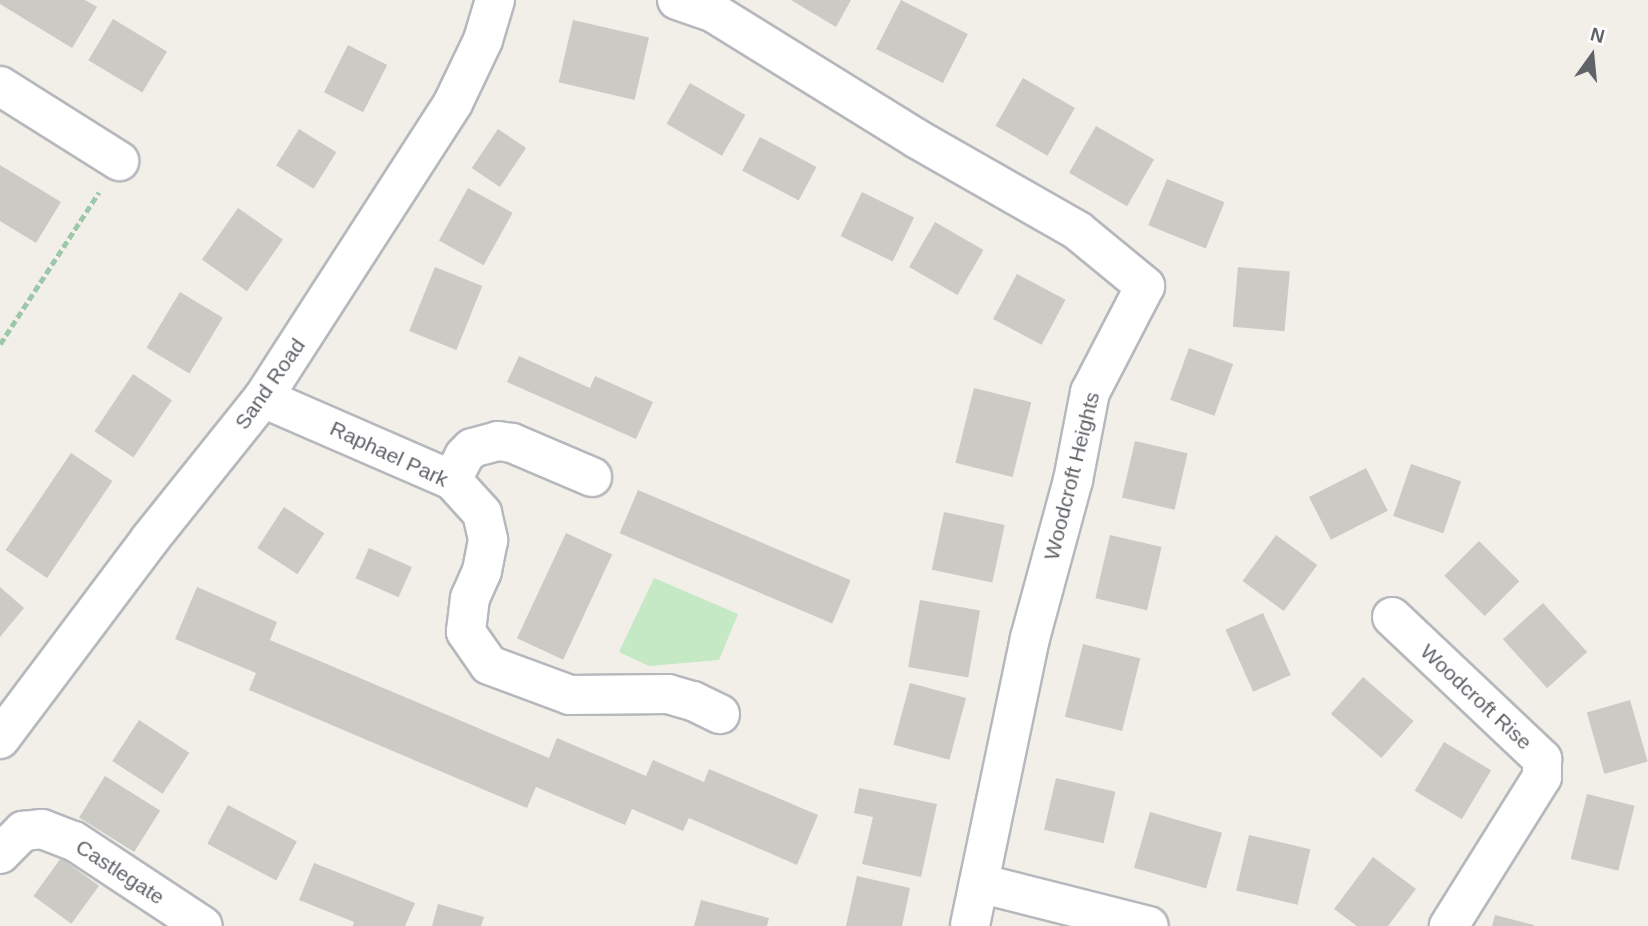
<!DOCTYPE html>
<html>
<head>
<meta charset="utf-8">
<style>
	body { margin:0 }
	#map { position:relative; width:1648px; height:926px; overflow:hidden; background:#f1efe8; font-family:Helvetica,sans-serif }
	div>[style] { position:absolute }
	.green>* { inset:0; background:#c5e8c5 }
	.building>* { inset:0; background:#cccac5; transform-origin:0 0 }
	.path>* { height:4.5px; margin-top:-2.25px; transform-origin:0; background:repeating-linear-gradient(90deg,#9cc7a9 0 7px,transparent 0 10.5px) }
	.roads { filter:drop-shadow(2px 0 #b5b8bc) drop-shadow(-2px 0 #b5b8bc) drop-shadow(0 2px #b5b8bc) drop-shadow(0 -2px #b5b8bc) }
	.minor>* { height:38px; margin:-19px; padding:0 19px; transform-origin:19px; border-radius:19px; background:#fff }
	.tertiary>* { height:38px; margin:-19px; padding:0 19px; transform-origin:19px; border-radius:19px; background:#fff }
	span { translate:-50% -50%; white-space:nowrap; text-align:center; line-height:1.15; -webkit-text-stroke:7px #fff; paint-order:stroke }
	.street-label { font-size:21px; color:#5f6368 }
	.north { position:absolute; left:1557px; top:21px; width:70px; height:70px; -webkit-text-stroke:5px #fff; paint-order:stroke; rotate:15deg; font-size:19px; font-weight:700; line-height:28px; text-align:center; color:#5f6368 }
	.north::after { content:''; display:block; margin:auto; width:24px; height:32px; background:#5f6368; clip-path:polygon(50% 0,100% 100%,50% 72%,0 100%) }
</style>
</head>
<body>
<div id="map">
	<div class="green">
		<div style="clip-path:polygon(654px 578px,738px 614px,719px 660px,649px 666px,619px 652px)"></div>
	</div>
	<div class="building">
		<div style="clip-path:polygon(0 0,85px 0,97px 7px,72px 48px,0 4px)"></div>
		<div style="clip-path:polygon(791px 0,851px 0,836px 27px)"></div>
		<div style="left:901px;top:0;width:75px;height:55px;rotate:27deg"></div>
		<div style="left:113px;top:19px;width:63px;height:48px;rotate:31deg"></div>
		<div style="left:573px;top:20px;width:78px;height:64px;rotate:13deg"></div>
		<div style="left:348px;top:45px;width:44px;height:53px;rotate:27deg"></div>
		<div style="left:1023px;top:78px;width:60px;height:55px;rotate:30deg"></div>
		<div style="left:690px;top:83px;width:64px;height:47px;rotate:30deg"></div>
		<div style="left:1096px;top:126px;width:67px;height:54px;rotate:30deg"></div>
		<div style="left:299px;top:129px;width:44px;height:43px;rotate:32deg"></div>
		<div style="left:498px;top:129px;width:34px;height:47px;rotate:34deg"></div>
		<div style="left:760px;top:137px;width:64px;height:38px;rotate:28deg"></div>
		<div style="clip-path:polygon(0 165px,61px 202px,36px 243px,0 221px)"></div>
		<div style="left:1167px;top:179px;width:62px;height:50px;rotate:22deg"></div>
		<div style="left:468px;top:188px;width:51px;height:60px;rotate:29deg"></div>
		<div style="left:862px;top:192px;width:58px;height:49px;rotate:26deg"></div>
		<div style="left:238px;top:208px;width:55px;height:63px;rotate:35deg"></div>
		<div style="left:935px;top:222px;width:56px;height:52px;rotate:30deg"></div>
		<div style="left:435px;top:267px;width:51px;height:69px;rotate:22deg"></div>
		<div style="left:1238px;top:267px;width:52px;height:60px;rotate:5deg"></div>
		<div style="left:1017px;top:274px;width:55px;height:51px;rotate:28deg"></div>
		<div style="left:180px;top:292px;width:50px;height:65px;rotate:31deg"></div>
		<div style="left:1189px;top:348px;width:47px;height:55px;rotate:20deg"></div>
		<div style="clip-path:polygon(519px 356px,590px 388px,595px 376px,653px 402px,636px 439px,507px 382px)"></div>
		<div style="left:133px;top:374px;width:47px;height:69px;rotate:34deg"></div>
		<div style="left:974px;top:388px;width:59px;height:77px;rotate:14deg"></div>
		<div style="left:1135px;top:441px;width:54px;height:58px;rotate:13deg"></div>
		<div style="left:71px;top:453px;width:50px;height:117px;rotate:34deg"></div>
		<div style="left:1411px;top:464px;width:53px;height:55px;rotate:19deg"></div>
		<div style="left:1366px;top:468px;width:48px;height:64px;rotate:63deg"></div>
		<div style="left:638px;top:490px;width:231px;height:47px;rotate:23deg"></div>
		<div style="left:284px;top:507px;width:48px;height:49px;rotate:33deg"></div>
		<div style="left:944px;top:512px;width:62px;height:59px;rotate:12deg"></div>
		<div style="left:566px;top:533px;width:51px;height:116px;rotate:25deg"></div>
		<div style="left:1110px;top:535px;width:53px;height:65px;rotate:13deg"></div>
		<div style="left:1276px;top:535px;width:51px;height:57px;rotate:36deg"></div>
		<div style="left:1479px;top:541px;width:57px;height:49px;rotate:45deg"></div>
		<div style="left:369px;top:548px;width:47px;height:33px;rotate:24deg"></div>
		<div style="clip-path:polygon(0 587px,24px 608px,0 637px)"></div>
		<div style="clip-path:polygon(197px 587px,277px 622px,270px 640px,549px 758px,557px 738px,646px 776px,653px 760px,704px 782px,709px 769px,818px 815px,797px 865px,689px 818px,683px 831px,632px 809px,625px 825px,536px 787px,527px 808px,249px 690px,256px 673px,175px 639px)"></div>
		<div style="left:920px;top:600px;width:61px;height:68px;rotate:10deg"></div>
		<div style="left:1543px;top:603px;width:66px;height:54px;rotate:48deg"></div>
		<div style="left:1263px;top:613px;width:68px;height:41px;rotate:66deg"></div>
		<div style="left:1083px;top:644px;width:59px;height:75px;rotate:14deg"></div>
		<div style="left:1363px;top:677px;width:67px;height:49px;rotate:41deg"></div>
		<div style="left:910px;top:683px;width:58px;height:64px;rotate:15deg"></div>
		<div style="left:1630px;top:700px;width:64px;height:45px;rotate:74deg"></div>
		<div style="left:139px;top:720px;width:60px;height:49px;rotate:33deg"></div>
		<div style="left:1444px;top:742px;width:55px;height:57px;rotate:31deg"></div>
		<div style="left:105px;top:776px;width:65px;height:49px;rotate:32deg"></div>
		<div style="left:1056px;top:778px;width:61px;height:53px;rotate:13deg"></div>
		<div style="clip-path:polygon(859px 788px,937px 804px,921px 877px,862px 864px,873px 817px,854px 813px)"></div>
		<div style="left:1587px;top:794px;width:49px;height:67px;rotate:14deg"></div>
		<div style="left:228px;top:805px;width:78px;height:44px;rotate:28deg"></div>
		<div style="left:1150px;top:812px;width:75px;height:58px;rotate:16deg"></div>
		<div style="left:1249px;top:835px;width:63px;height:57px;rotate:13deg"></div>
		<div style="clip-path:polygon(1373px 857px,1416px 889px,1388px 926px,1357px 926px,1334px 909px)"></div>
		<div style="left:61px;top:858px;width:47px;height:47px;rotate:36deg"></div>
		<div style="clip-path:polygon(314px 863px,415px 903px,405px 926px,353px 926px,354px 922px,299px 900px)"></div>
		<div style="clip-path:polygon(857px 876px,910px 888px,902px 926px,846px 926px)"></div>
		<div style="clip-path:polygon(701px 900px,769px 918px,767px 926px,694px 926px)"></div>
		<div style="clip-path:polygon(438px 904px,484px 917px,481px 926px,432px 926px)"></div>
		<div style="clip-path:polygon(1495px 915px,1534px 925px,1534px 926px,1492px 926px)"></div>
	</div>
	<div class="path">
		<div style="left:0;top:344px;width:181px;rotate:-56.9deg"></div>
	</div>
	<div class="roads">
		<div class="minor">
			<div style="left:677px;top:0;width:39px;rotate:19deg"></div>
			<div style="left:714px;top:13px;width:239px;rotate:31.8deg"></div>
			<div style="left:917px;top:139px;width:185px;rotate:29.7deg"></div>
			<div style="left:1078px;top:231px;width:87px;rotate:39.4deg"></div>
			<div style="left:1145px;top:286px;width:119px;rotate:117.4deg"></div>
			<div style="left:1090px;top:392px;width:90px;rotate:100.9deg"></div>
			<div style="left:1073px;top:480px;width:164px;rotate:105.2deg"></div>
			<div style="left:1030px;top:638px;width:294px;rotate:101.8deg"></div>
			<div style="left:0;top:86px;width:141px;rotate:32.2deg"></div>
			<div style="left:263px;top:398px;width:206px;rotate:23.5deg"></div>
			<div style="left:452px;top:480px;width:45px;rotate:47.7deg"></div>
			<div style="left:482px;top:513px;width:28px;rotate:77deg"></div>
			<div style="left:488px;top:540px;width:32px;rotate:101deg"></div>
			<div style="left:482px;top:571px;width:30px;rotate:114deg"></div>
			<div style="left:470px;top:598px;width:34px;rotate:97deg"></div>
			<div style="left:466px;top:632px;width:40px;rotate:55.1deg"></div>
			<div style="left:489px;top:665px;width:86px;rotate:20.3deg"></div>
			<div style="left:570px;top:695px;width:98px;rotate:-0.6deg"></div>
			<div style="left:668px;top:694px;width:26px;rotate:16deg"></div>
			<div style="left:693px;top:701px;width:30px;rotate:26deg"></div>
			<div style="left:452px;top:480px;width:27px;rotate:-63deg"></div>
			<div style="left:464px;top:456px;width:11px;rotate:-45deg"></div>
			<div style="left:472px;top:448px;width:27px;rotate:-15deg"></div>
			<div style="left:498px;top:441px;width:14px;rotate:8deg"></div>
			<div style="left:512px;top:443px;width:87px;rotate:23deg"></div>
			<div style="left:1392px;top:617px;width:207px;rotate:43.4deg"></div>
			<div style="left:1542px;top:759px;width:18px;rotate:90deg"></div>
			<div style="left:1542px;top:777px;width:176px;rotate:122deg"></div>
			<div style="left:0;top:854px;width:33px;rotate:-45deg"></div>
			<div style="left:23px;top:831px;width:19px;rotate:-6deg"></div>
			<div style="left:42px;top:829px;width:34px;rotate:21deg"></div>
			<div style="left:74px;top:841px;width:154px;rotate:33.4deg"></div>
			<div style="left:979px;top:883px;width:175px;rotate:14.2deg"></div>
		</div>
		<div class="tertiary">
			<div style="left:0;top:739px;width:250px;rotate:-53.1deg"></div>
			<div style="left:150px;top:539px;width:181px;rotate:-51.3deg"></div>
			<div style="left:263px;top:398px;width:351px;rotate:-57.2deg"></div>
			<div style="left:453px;top:103px;width:70px;rotate:-64.5deg"></div>
			<div style="left:483px;top:40px;width:42px;rotate:-73.3deg"></div>
		</div>
	</div>
	<div class="street-label">
		<span style="left:270px;top:384px;rotate:-55deg">Sand Road</span>
		<span style="left:389px;top:454px;rotate:25deg">Raphael Park</span>
		<span style="left:1072px;top:476px;rotate:-76deg">Woodcroft Heights</span>
		<span style="left:1476px;top:697px;rotate:43deg">Woodcroft Rise</span>
		<span style="left:120px;top:872px;rotate:33deg">Castlegate</span>
	</div>
	<div class="north">N</div>
</div>
</body>
</html>
